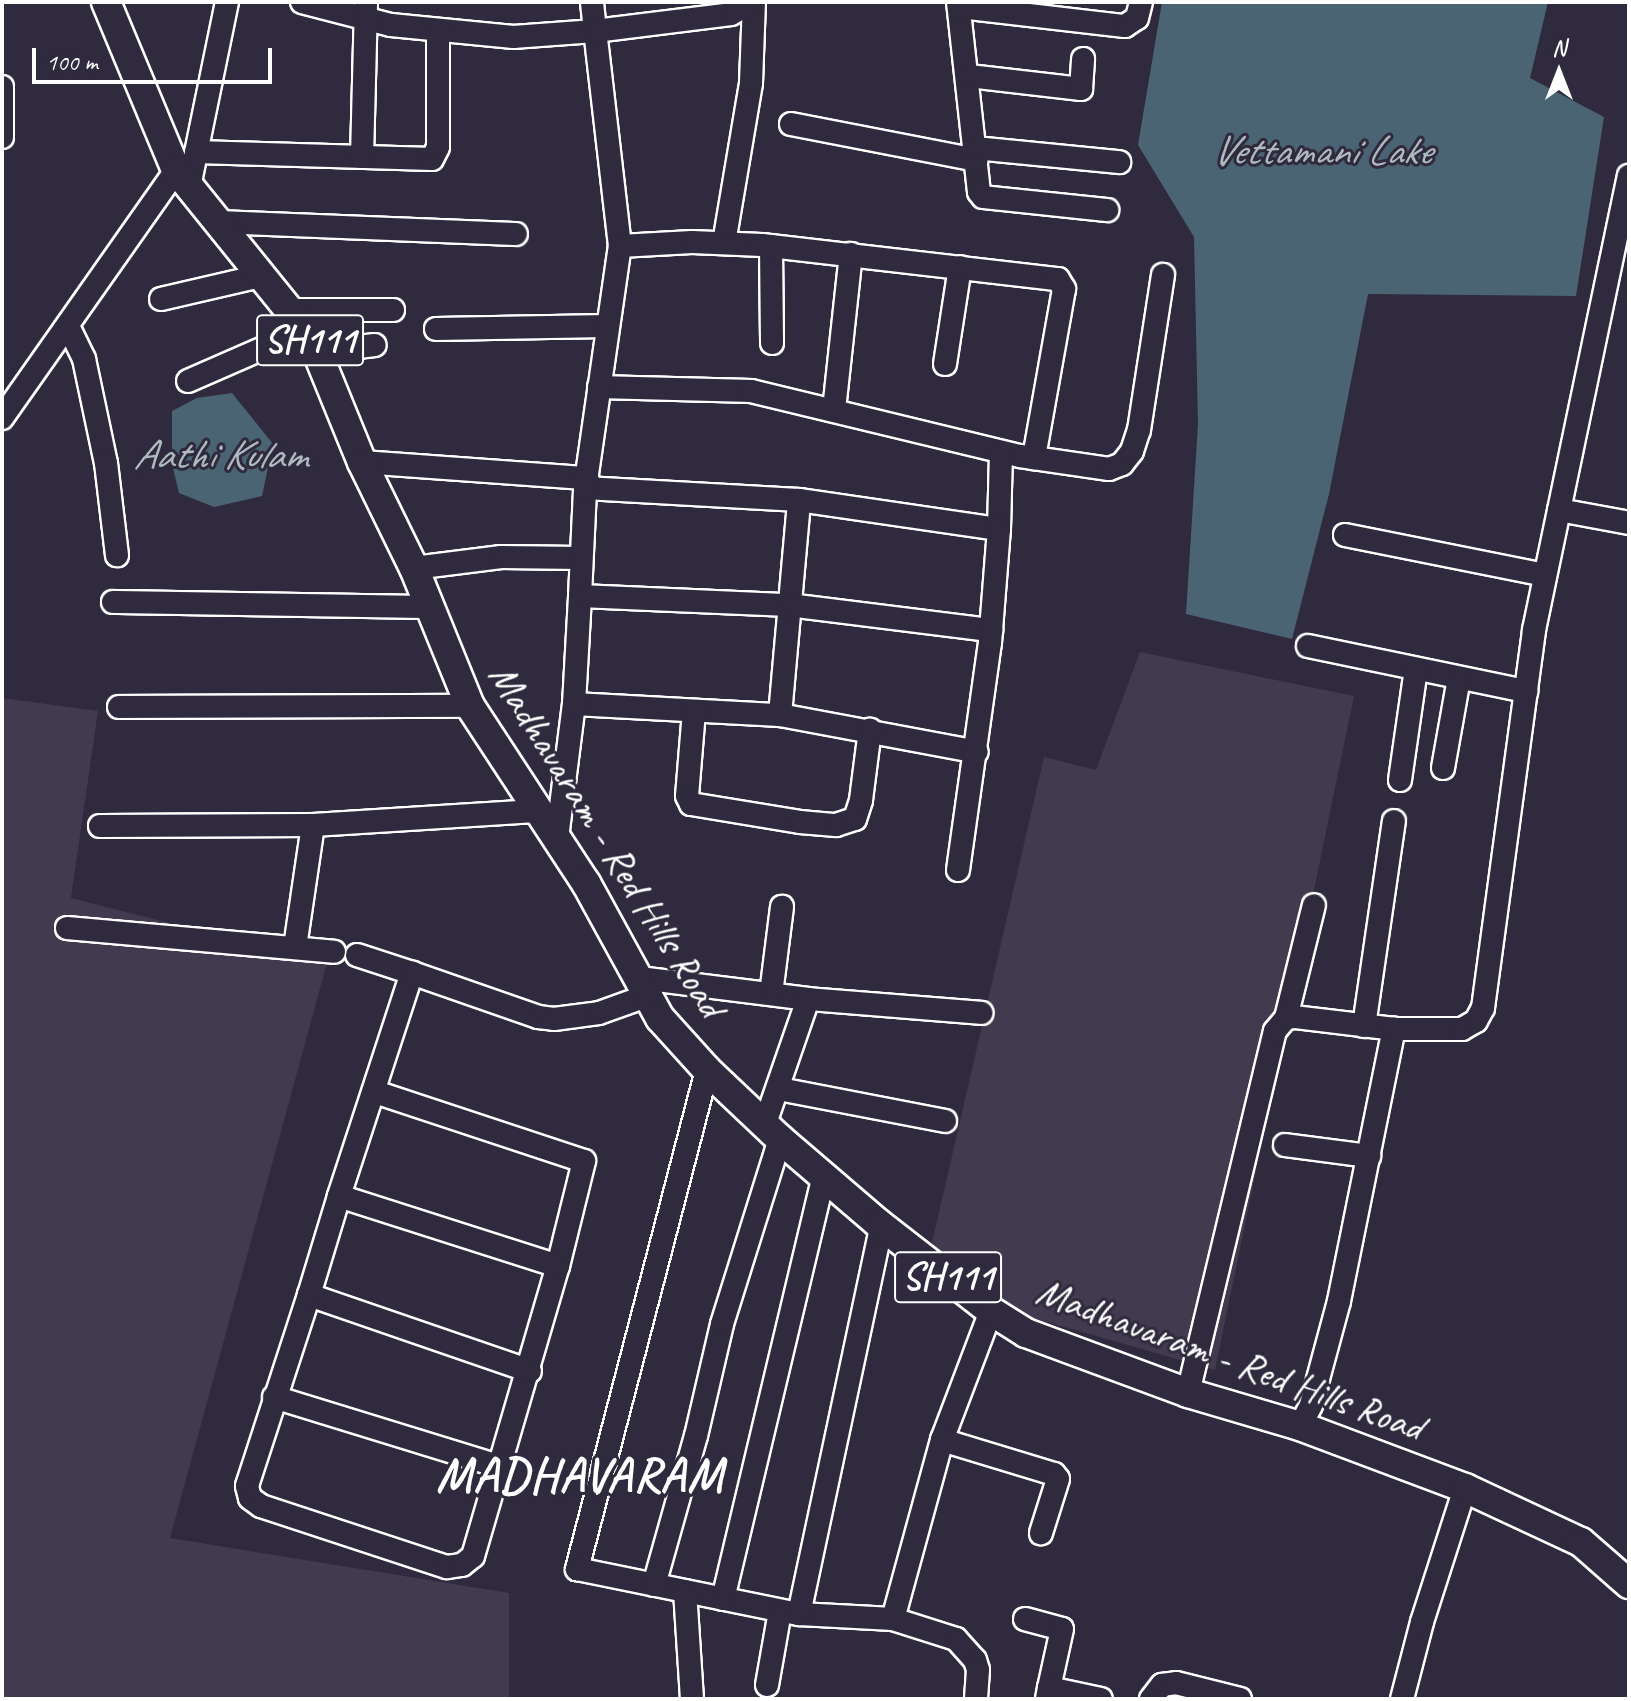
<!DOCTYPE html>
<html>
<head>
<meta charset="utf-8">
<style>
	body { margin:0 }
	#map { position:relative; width:1631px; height:1701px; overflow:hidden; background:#2f2a3d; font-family:Caveat,sans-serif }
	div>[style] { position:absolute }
	.built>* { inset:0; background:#423a4f }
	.water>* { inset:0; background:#4b6473 }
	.roads { filter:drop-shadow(2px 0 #fff) drop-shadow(-2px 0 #fff) drop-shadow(0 2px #fff) drop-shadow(0 -2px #fff) }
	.minor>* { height:22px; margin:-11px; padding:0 11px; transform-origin:11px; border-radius:11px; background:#2f2a3d }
	.major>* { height:28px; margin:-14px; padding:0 14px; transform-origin:14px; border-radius:14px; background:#2f2a3d }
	span { translate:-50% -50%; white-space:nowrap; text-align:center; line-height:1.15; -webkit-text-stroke:6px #2f2a3d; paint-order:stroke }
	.shield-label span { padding:2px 6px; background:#2f2a3d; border:2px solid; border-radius:6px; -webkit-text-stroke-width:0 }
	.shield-label { font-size:38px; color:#fff; font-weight:700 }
	.street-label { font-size:40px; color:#fff }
	.water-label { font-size:42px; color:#aeb9c0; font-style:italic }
	.district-label { font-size:48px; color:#fff; font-weight:700; letter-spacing:2px }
	.frame { position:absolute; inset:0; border:4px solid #fff; pointer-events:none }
	.north { position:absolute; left:1519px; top:32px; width:80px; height:80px; -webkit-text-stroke:6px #2f2a3d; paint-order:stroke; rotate:0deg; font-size:22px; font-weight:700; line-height:32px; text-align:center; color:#fff }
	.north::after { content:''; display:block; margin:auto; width:28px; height:36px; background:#fff; clip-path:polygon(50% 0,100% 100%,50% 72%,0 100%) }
	.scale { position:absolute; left:32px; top:48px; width:240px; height:36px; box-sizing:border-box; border:4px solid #fff; border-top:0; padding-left:10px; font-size:24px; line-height:28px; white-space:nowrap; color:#fff; -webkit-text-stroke:6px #2f2a3d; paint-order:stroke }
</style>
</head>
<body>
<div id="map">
	<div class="built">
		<div style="clip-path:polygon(1140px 652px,1354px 696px,1215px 1370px,1026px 1316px,931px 1247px,1044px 757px,1096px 770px)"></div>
		<div style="clip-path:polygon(2px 698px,98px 711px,71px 898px,327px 963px,170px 1538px,509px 1593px,509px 1699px,2px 1699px)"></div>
	</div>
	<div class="water">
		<div style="clip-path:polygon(1162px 2px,1548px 2px,1530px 78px,1604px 117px,1576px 296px,1368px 294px,1329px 494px,1292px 639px,1186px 614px,1198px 424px,1194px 237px,1138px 145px)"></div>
		<div style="clip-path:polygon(232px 393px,273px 444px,262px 496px,214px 507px,179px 493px,172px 464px,172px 411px,197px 398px)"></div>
	</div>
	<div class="roads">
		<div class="minor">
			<div style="left:302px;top:2px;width:92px;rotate:14.5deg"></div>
			<div style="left:391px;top:25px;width:123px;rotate:5.6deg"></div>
			<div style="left:513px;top:37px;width:82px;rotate:-4.2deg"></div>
			<div style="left:595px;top:31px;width:29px;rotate:-96deg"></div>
			<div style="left:958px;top:2px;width:191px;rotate:83.7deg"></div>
			<div style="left:979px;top:192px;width:6px;rotate:51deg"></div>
			<div style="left:983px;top:197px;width:125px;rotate:6deg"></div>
			<div style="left:960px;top:7px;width:166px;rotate:6.6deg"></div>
			<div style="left:1125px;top:26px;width:14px;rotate:-34deg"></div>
			<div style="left:1137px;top:18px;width:16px;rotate:-76deg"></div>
			<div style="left:969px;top:76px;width:113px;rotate:6.6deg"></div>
			<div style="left:1081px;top:89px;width:30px;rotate:-86deg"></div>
			<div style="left:2px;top:87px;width:50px;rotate:90deg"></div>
			<div style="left:791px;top:124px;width:189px;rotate:11deg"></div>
			<div style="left:975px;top:148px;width:145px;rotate:5.6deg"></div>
			<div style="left:196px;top:152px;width:236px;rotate:1.7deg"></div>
			<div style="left:432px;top:159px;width:13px;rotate:-63deg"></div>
			<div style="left:438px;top:147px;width:117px;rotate:-90deg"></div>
			<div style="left:362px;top:157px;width:155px;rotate:-88.5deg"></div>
			<div style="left:189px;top:187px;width:189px;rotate:-78.4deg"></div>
			<div style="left:217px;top:222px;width:299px;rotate:2.3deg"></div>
			<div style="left:724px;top:243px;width:162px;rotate:-80.4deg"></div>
			<div style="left:751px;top:83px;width:81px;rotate:-87.9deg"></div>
			<div style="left:620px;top:246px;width:216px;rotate:-96.6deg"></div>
			<div style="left:595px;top:31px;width:137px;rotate:-7.1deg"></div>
			<div style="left:731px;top:14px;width:25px;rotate:-29deg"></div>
			<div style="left:771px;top:246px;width:97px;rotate:89.4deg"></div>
			<div style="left:161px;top:299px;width:103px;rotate:-13deg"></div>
			<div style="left:288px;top:310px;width:105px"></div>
			<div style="left:68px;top:326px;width:37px;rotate:64deg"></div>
			<div style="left:84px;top:359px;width:106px;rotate:78.1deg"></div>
			<div style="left:106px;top:463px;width:93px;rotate:83.2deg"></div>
			<div style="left:436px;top:329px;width:171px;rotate:-1deg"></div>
			<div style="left:317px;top:352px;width:58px;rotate:-6.9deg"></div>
			<div style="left:945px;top:364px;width:98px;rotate:-81.2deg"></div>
			<div style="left:188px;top:381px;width:128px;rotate:-23.6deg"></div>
			<div style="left:599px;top:387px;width:152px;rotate:1.5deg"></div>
			<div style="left:751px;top:391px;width:277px;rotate:13.6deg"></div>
			<div style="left:1020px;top:456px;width:90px;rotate:8.3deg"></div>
			<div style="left:1109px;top:469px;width:14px;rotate:-21deg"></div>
			<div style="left:1122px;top:464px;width:16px;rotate:-52deg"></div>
			<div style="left:1132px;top:451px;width:22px;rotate:-72deg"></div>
			<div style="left:1139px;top:430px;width:157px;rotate:-81.2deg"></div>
			<div style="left:834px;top:410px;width:157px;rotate:-83.8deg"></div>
			<div style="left:2px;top:418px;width:303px;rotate:-54.9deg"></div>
			<div style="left:362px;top:462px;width:226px;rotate:4.1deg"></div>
			<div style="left:585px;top:488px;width:214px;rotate:3.2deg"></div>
			<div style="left:799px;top:500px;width:202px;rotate:8.3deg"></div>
			<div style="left:999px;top:529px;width:77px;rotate:-88.5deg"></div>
			<div style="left:1559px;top:510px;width:71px;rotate:10.5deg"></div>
			<div style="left:1345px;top:535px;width:204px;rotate:11.3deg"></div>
			<div style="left:414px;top:568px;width:88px;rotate:-7.2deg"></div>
			<div style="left:501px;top:557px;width:80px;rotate:0.7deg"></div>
			<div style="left:580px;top:596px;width:108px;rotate:-87.3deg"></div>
			<div style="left:585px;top:488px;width:245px;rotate:-81.8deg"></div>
			<div style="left:620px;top:246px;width:72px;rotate:-3.2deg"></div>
			<div style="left:692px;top:242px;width:70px;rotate:2.5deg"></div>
			<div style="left:762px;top:245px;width:298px;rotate:6.6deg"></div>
			<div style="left:1058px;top:279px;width:12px;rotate:59deg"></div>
			<div style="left:1064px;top:289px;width:172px;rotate:100.1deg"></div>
			<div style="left:113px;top:602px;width:316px;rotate:0.9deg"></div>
			<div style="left:1308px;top:646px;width:223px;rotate:11.7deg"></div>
			<div style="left:574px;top:704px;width:206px;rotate:3.1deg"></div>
			<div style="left:780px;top:715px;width:200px;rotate:10.6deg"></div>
			<div style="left:119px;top:707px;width:351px;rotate:-0.2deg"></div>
			<div style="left:694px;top:711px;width:85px;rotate:94.7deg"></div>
			<div style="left:687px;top:796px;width:9px;rotate:63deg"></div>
			<div style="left:691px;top:804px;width:110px;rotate:9.4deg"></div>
			<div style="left:800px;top:822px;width:36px;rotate:5deg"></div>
			<div style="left:836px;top:825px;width:20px;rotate:-18deg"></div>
			<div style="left:855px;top:819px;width:20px;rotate:-72deg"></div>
			<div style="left:861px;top:800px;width:71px;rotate:-82.7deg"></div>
			<div style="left:780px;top:715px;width:216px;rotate:-84.9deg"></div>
			<div style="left:1443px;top:768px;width:91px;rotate:-79.9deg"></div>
			<div style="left:1400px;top:780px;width:112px;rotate:-81.8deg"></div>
			<div style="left:100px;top:826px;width:213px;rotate:-0.3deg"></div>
			<div style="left:313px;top:825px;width:223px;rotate:-3.6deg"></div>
			<div style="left:557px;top:838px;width:135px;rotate:-82.8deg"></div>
			<div style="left:574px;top:704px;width:108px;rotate:-86.8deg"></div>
			<div style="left:580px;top:596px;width:209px;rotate:2.5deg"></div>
			<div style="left:789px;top:605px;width:204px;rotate:7.1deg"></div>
			<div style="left:958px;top:870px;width:229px;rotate:-82deg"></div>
			<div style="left:990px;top:643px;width:114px;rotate:-85.5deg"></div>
			<div style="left:67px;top:928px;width:268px;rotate:5.1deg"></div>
			<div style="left:295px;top:947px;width:123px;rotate:-81.6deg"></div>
			<div style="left:357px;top:955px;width:58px;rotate:18.1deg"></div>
			<div style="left:640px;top:978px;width:169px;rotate:7.1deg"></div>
			<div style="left:808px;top:999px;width:131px;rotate:109.1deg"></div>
			<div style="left:771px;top:994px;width:88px;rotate:-82.8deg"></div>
			<div style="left:808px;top:999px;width:174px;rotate:4.6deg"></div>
			<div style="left:1286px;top:1018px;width:116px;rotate:-76.1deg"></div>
			<div style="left:1364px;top:1026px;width:207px;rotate:-81.7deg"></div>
			<div style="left:707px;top:1070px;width:516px;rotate:104.6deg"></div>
			<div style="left:577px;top:1569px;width:227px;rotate:11.5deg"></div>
			<div style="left:799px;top:1614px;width:94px;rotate:3deg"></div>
			<div style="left:893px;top:1619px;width:66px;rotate:17.6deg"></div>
			<div style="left:956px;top:1639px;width:28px;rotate:48deg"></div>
			<div style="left:975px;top:1660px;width:10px;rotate:73deg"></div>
			<div style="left:978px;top:1670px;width:29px;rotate:94deg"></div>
			<div style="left:779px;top:1089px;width:169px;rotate:10.9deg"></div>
			<div style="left:375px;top:1092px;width:220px;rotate:18.3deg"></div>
			<div style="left:584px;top:1161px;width:108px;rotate:103.9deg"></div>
			<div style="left:1285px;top:1145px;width:85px;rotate:7.5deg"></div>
			<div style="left:309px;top:1295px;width:201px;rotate:108deg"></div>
			<div style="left:247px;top:1486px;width:12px;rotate:76deg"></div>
			<div style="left:250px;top:1498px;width:14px;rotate:36deg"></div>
			<div style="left:261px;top:1506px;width:196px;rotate:18.2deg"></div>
			<div style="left:447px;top:1567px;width:15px;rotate:-8deg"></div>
			<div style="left:462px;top:1565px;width:14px;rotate:-39deg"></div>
			<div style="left:473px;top:1556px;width:302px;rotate:-73.7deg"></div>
			<div style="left:558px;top:1266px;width:230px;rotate:-162.3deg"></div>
			<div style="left:991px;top:1311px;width:138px;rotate:110.8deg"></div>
			<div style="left:942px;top:1440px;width:117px;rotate:16.9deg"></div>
			<div style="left:1054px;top:1474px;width:6px;rotate:51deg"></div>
			<div style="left:1058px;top:1479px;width:57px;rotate:107.5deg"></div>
			<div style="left:530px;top:1371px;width:234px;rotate:-161deg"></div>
			<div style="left:309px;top:1295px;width:103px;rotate:-73.1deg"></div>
			<div style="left:339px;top:1196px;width:235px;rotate:-71.9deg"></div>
			<div style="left:412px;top:973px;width:133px;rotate:19.2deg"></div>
			<div style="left:538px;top:1017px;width:16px;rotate:7deg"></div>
			<div style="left:554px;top:1019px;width:45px;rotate:-7.6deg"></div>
			<div style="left:599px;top:1013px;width:53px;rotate:-19.8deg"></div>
			<div style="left:1188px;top:1393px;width:372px;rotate:-76.5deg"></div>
			<div style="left:1275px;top:1031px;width:17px;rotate:-50deg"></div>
			<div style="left:1286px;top:1018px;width:8px;rotate:-7deg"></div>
			<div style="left:1294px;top:1017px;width:101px;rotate:6.8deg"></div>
			<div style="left:274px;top:1397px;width:239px;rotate:17.1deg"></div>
			<div style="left:1300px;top:1426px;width:24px;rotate:-62deg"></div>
			<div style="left:1311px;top:1405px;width:108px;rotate:-74.9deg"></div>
			<div style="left:1339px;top:1301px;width:278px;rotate:-78.6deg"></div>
			<div style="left:1394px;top:1029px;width:68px"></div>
			<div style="left:1462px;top:1029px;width:16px;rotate:-30deg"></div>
			<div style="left:1476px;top:1021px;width:15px;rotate:-62deg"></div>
			<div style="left:1483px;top:1008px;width:381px;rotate:-82.3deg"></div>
			<div style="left:1534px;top:630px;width:464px;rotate:-78.2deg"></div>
			<div style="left:654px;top:1585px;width:155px;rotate:-74.3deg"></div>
			<div style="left:696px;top:1436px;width:115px;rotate:-76.9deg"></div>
			<div style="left:722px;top:1324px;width:194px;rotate:-72.6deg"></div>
			<div style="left:685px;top:1591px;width:108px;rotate:86.3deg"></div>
			<div style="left:723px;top:1599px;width:435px;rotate:-76.6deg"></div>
			<div style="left:799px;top:1614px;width:399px;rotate:-78deg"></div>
			<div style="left:893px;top:1619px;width:186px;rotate:-74.7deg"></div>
			<div style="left:1025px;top:1619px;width:38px;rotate:15deg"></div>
			<div style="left:1062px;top:1629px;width:60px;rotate:102.4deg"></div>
			<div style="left:767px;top:1685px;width:75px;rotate:-80deg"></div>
			<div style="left:1047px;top:1699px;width:11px;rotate:-80deg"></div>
			<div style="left:1049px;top:1688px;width:53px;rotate:11.9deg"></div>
			<div style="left:1151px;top:1699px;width:18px;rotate:-52deg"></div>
			<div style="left:1162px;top:1685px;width:14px;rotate:-8deg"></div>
			<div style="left:1176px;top:1683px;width:66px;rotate:14deg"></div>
			<div style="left:1402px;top:1699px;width:80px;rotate:-75.4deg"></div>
			<div style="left:1422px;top:1622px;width:141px;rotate:-72.2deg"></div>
		</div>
		<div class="major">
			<div style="left:106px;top:2px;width:182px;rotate:67.4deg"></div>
			<div style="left:176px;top:170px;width:206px;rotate:51.1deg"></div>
			<div style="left:305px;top:330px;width:25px;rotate:61deg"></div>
			<div style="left:317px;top:352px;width:119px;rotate:67.8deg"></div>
			<div style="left:362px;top:462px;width:118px;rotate:63.9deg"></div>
			<div style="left:414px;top:568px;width:149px;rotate:67.9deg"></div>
			<div style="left:470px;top:706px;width:212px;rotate:56.8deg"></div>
			<div style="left:586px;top:883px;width:154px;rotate:61.3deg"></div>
			<div style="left:660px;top:1018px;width:70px;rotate:47.9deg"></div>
			<div style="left:707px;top:1070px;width:100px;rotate:43.4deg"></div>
			<div style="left:780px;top:1139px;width:129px;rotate:40.6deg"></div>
			<div style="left:878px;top:1223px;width:143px;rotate:37.9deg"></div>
			<div style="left:991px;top:1311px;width:41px;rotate:32.2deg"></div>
			<div style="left:1026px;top:1333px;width:173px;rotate:20.3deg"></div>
			<div style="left:1188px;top:1393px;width:117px;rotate:16.4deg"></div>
			<div style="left:1300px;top:1426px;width:176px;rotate:20.6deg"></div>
			<div style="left:1465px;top:1488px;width:128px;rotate:25deg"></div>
			<div style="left:1581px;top:1542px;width:64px;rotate:41.2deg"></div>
		</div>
	</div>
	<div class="shield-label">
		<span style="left:310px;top:340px">SH111</span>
		<span style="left:948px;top:1277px">SH111</span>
	</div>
	<div class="street-label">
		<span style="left:607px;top:840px;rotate:58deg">Madhavaram - Red Hills Road</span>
		<span style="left:1230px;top:1359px;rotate:20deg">Madhavaram - Red Hills Road</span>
	</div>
	<div class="water-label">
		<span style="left:1321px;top:151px">Vettamani Lake</span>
		<span style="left:220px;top:455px">Aathi Kulam</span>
	</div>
	<div class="district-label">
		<span style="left:580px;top:1476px">MADHAVARAM</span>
	</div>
	<div class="frame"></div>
	<div class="north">N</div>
	<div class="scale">100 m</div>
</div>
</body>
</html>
